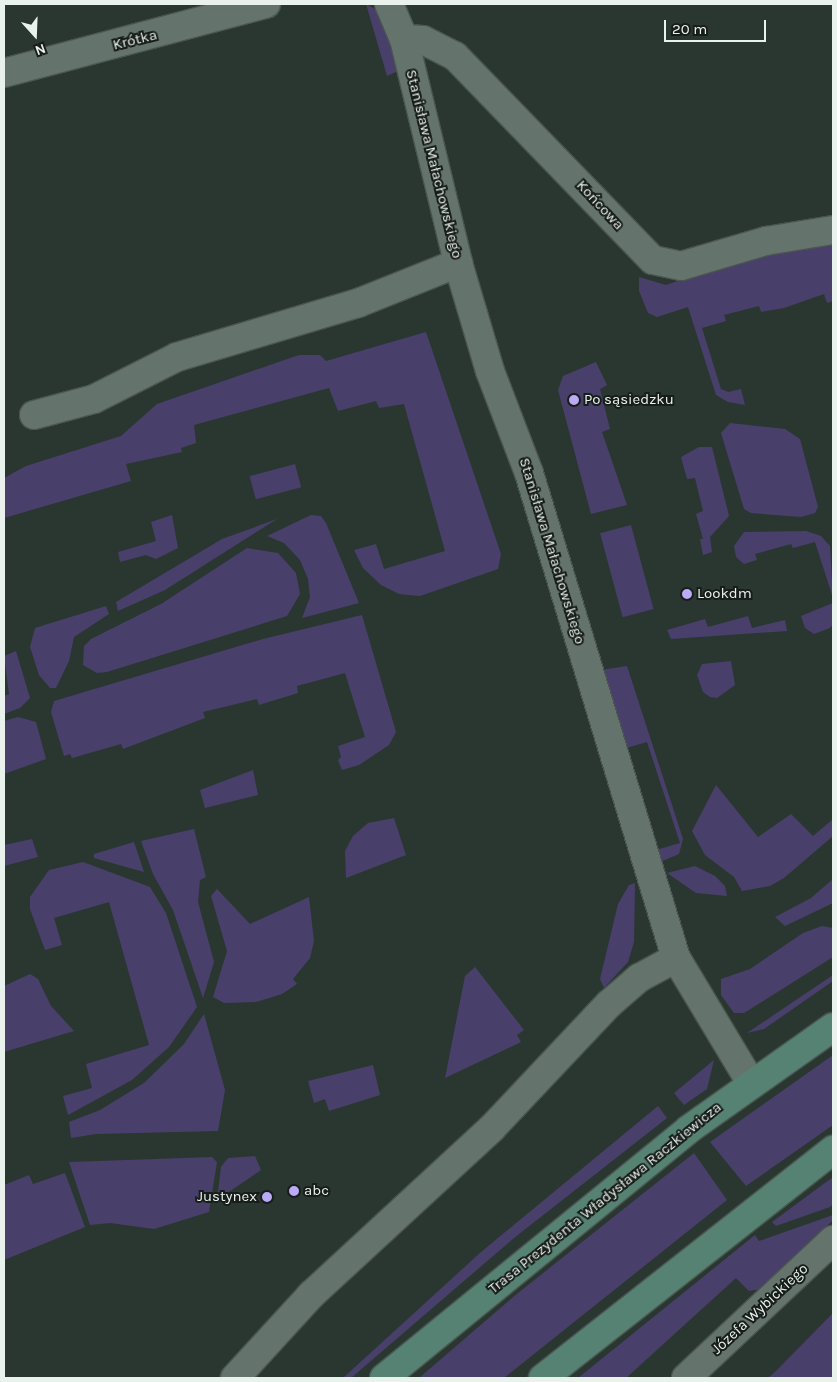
<!DOCTYPE html>
<html>
<head>
<meta charset="utf-8">
<style>
	body { margin:0 }
	#map { position:relative; width:837px; height:1382px; overflow:hidden; background:#2a3731; font-family:Karla,sans-serif }
	div>[style] { position:absolute }
	.green>* { inset:0; background:#493f6b; transform-origin:0 0 }
	.roads { filter:drop-shadow(1px 0 #4a5550) drop-shadow(-1px 0 #4a5550) drop-shadow(0 1px #4a5550) drop-shadow(0 -1px #4a5550) }
	.street>* { height:28px; margin:-14px; padding:0 14px; transform-origin:14px; border-radius:14px; background:#65736d }
	.secondary>* { height:28px; margin:-14px; padding:0 14px; transform-origin:14px; border-radius:14px; background:#558272 }
	.dots>* { width:14px; height:14px; translate:-50% -50%; box-sizing:border-box; border:2px solid #171d1a; border-radius:50% }
	span { translate:-50% -50%; white-space:nowrap; text-align:center; line-height:1.15; -webkit-text-stroke:4px #171d1a; paint-order:stroke }
	.street-label { font-size:15px; color:#eaf2ee }
	.poi-label { font-size:15px; color:#eaf2ee }
	.left { translate:0 -50%; text-align:left }
	.right { translate:-100% -50%; text-align:right }
	.frame { position:absolute; inset:0; border:5px solid #eaf2ee; pointer-events:none }
	.north { position:absolute; left:10px; top:10px; width:50px; height:50px; -webkit-text-stroke:4px #171d1a; paint-order:stroke; rotate:160deg; font-size:14px; font-weight:700; line-height:20px; text-align:center; color:#eaf2ee }
	.north::after { content:''; display:block; margin:auto; width:18px; height:22px; background:#eaf2ee; clip-path:polygon(50% 0,100% 100%,50% 72%,0 100%) }
	.scale { position:absolute; left:664px; top:20px; width:102px; height:22px; box-sizing:border-box; border:2px solid #eaf2ee; border-top:0; padding-left:6px; font-size:15px; line-height:18px; white-space:nowrap; color:#eaf2ee; -webkit-text-stroke:4px #171d1a; paint-order:stroke }
</style>
</head>
<body>
<div id="map">
	<div class="green">
		<div style="clip-path:polygon(366px 4px,378px 11px,388px 26px,400px 70px,387px 76px)"></div>
		<div style="clip-path:polygon(833px 241px,833px 301px,827px 303px,824px 294px,784px 308px,761px 312px,759px 306px,724px 315px,726px 321px,702px 328px,721px 389px,728px 392px,741px 389px,745px 405px,728px 402px,716px 395px,688px 307px,657px 317px,648px 313px,639px 291px,639px 277px,666px 285px,761px 253px)"></div>
		<div style="clip-path:polygon(426px 332px,501px 554px,498px 569px,420px 596px,399px 594px,381px 585px,363px 568px,354px 550px,376px 544px,384px 569px,445px 551px,404px 404px,379px 408px,376px 401px,338px 411px,329px 388px,194px 425px,196px 443px,181px 448px,182px 452px,126px 464px,131px 481px,4px 518px,4px 478px,26px 466px,121px 436px,157px 404px,299px 355px,320px 355px,326px 361px)"></div>
		<div style="clip-path:polygon(596px 362px,607px 385px,600px 389px,610px 429px,602px 432px,627px 505px,591px 514px,558px 390px,563px 376px)"></div>
		<div style="clip-path:polygon(730px 423px,785px 429px,800px 439px,818px 507px,815px 513px,801px 517px,751px 513px,744px 509px,721px 433px)"></div>
		<div style="clip-path:polygon(699px 447px,712px 447px,729px 516px,710px 537px,712px 552px,703px 555px,700px 539px,703px 539px,696px 514px,703px 511px,695px 478px,687px 479px,681px 457px)"></div>
		<div style="left:295px;top:464px;width:24px;height:47px;rotate:75deg"></div>
		<div style="clip-path:polygon(172px 515px,178px 548px,156px 559px,146px 555px,120px 562px,118px 552px,156px 541px,151px 522px)"></div>
		<div style="clip-path:polygon(311px 515px,321px 516px,326px 523px,359px 603px,302px 618px,310px 597px,308px 579px,300px 560px,284px 543px,267px 536px)"></div>
		<div style="clip-path:polygon(277px 519px,165px 590px,118px 611px,116px 602px,222px 539px)"></div>
		<div style="left:631px;top:525px;width:87px;height:32px;rotate:75deg"></div>
		<div style="clip-path:polygon(806px 531px,821px 536px,830px 546px,833px 598px,815px 542px,793px 548px,791px 544px,755px 554px,757px 560px,744px 564px,736px 557px,734px 546px,744px 532px)"></div>
		<div style="clip-path:polygon(247px 548px,278px 553px,296px 573px,300px 594px,287px 616px,107px 672px,97px 673px,83px 665px,84px 646px,91px 639px,161px 604px)"></div>
		<div style="clip-path:polygon(833px 603px,833px 624px,830px 628px,814px 634px,805px 628px,801px 616px)"></div>
		<div style="clip-path:polygon(106px 606px,109px 614px,74px 637px,69px 661px,56px 688px,50px 688px,39px 675px,30px 647px,35px 628px)"></div>
		<div style="clip-path:polygon(362px 615px,396px 732px,389px 745px,359px 765px,342px 770px,338px 760px,341px 757px,338px 746px,365px 737px,345px 673px,297px 686px,298px 693px,259px 705px,257px 699px,203px 712px,205px 718px,123px 749px,121px 744px,72px 758px,70px 754px,64px 756px,51px 712px,54px 701px,263px 639px)"></div>
		<div style="clip-path:polygon(748px 616px,752px 628px,785px 620px,787px 631px,671px 639px,667px 630px,705px 619px,708px 627px)"></div>
		<div style="clip-path:polygon(16px 651px,30px 698px,20px 708px,4px 714px,4px 696px,9px 694px,4px 656px)"></div>
		<div style="clip-path:polygon(731px 661px,735px 685px,717px 698px,710px 697px,703px 692px,697px 675px,702px 664px)"></div>
		<div style="clip-path:polygon(627px 666px,683px 839px,679px 854px,660px 862px,656px 850px,680px 843px,647px 742px,623px 749px,601px 670px)"></div>
		<div style="clip-path:polygon(18px 717px,36px 722px,46px 759px,4px 774px,4px 721px)"></div>
		<div style="clip-path:polygon(253px 770px,258px 795px,205px 808px,200px 790px)"></div>
		<div style="clip-path:polygon(716px 785px,758px 837px,791px 814px,813px 836px,833px 819px,833px 836px,784px 878px,770px 886px,742px 891px,734px 877px,705px 855px,692px 831px)"></div>
		<div style="clip-path:polygon(394px 818px,406px 855px,346px 878px,345px 851px,353px 836px,368px 823px)"></div>
		<div style="clip-path:polygon(194px 829px,206px 877px,200px 880px,198px 902px,214px 962px,203px 998px,173px 910px,153px 874px,141px 841px)"></div>
		<div style="clip-path:polygon(32px 839px,38px 857px,4px 866px,4px 845px)"></div>
		<div style="clip-path:polygon(134px 842px,144px 872px,94px 858px,94px 854px)"></div>
		<div style="clip-path:polygon(83px 862px,150px 887px,166px 913px,197px 1007px,169px 1047px,132px 1080px,68px 1115px,63px 1096px,92px 1088px,86px 1064px,149px 1045px,109px 902px,54px 918px,62px 945px,45px 950px,30px 909px,30px 897px,49px 870px)"></div>
		<div style="clip-path:polygon(695px 866px,715px 876px,725px 886px,727px 896px,696px 893px,667px 873px)"></div>
		<div style="clip-path:polygon(833px 879px,833px 903px,785px 926px,775px 917px,811px 898px)"></div>
		<div style="clip-path:polygon(635px 883px,634px 942px,628px 962px,604px 988px,600px 979px,618px 904px,629px 885px)"></div>
		<div style="clip-path:polygon(217px 889px,250px 924px,309px 897px,314px 941px,310px 958px,293px 979px,297px 984px,282px 994px,256px 1002px,224px 1003px,213px 997px,227px 951px,211px 896px)"></div>
		<div style="clip-path:polygon(822px 926px,833px 928px,833px 957px,744px 1013px,734px 1013px,721px 995px,721px 979px,750px 969px,803px 933px)"></div>
		<div style="clip-path:polygon(475px 967px,524px 1030px,517px 1035px,521px 1042px,445px 1078px,465px 976px)"></div>
		<div style="clip-path:polygon(30px 974px,38px 979px,51px 1006px,74px 1031px,4px 1052px,4px 986px)"></div>
		<div style="clip-path:polygon(833px 975px,833px 981px,764px 1029px,747px 1033px)"></div>
		<div style="clip-path:polygon(204px 1014px,225px 1090px,218px 1131px,96px 1134px,71px 1138px,69px 1122px,100px 1110px,144px 1083px,184px 1044px)"></div>
		<div style="clip-path:polygon(833px 1055px,833px 1125px,746px 1186px,710px 1142px)"></div>
		<div style="clip-path:polygon(714px 1060px,707px 1089px,684px 1105px,674px 1093px)"></div>
		<div style="clip-path:polygon(373px 1065px,380px 1095px,329px 1111px,325px 1099px,314px 1103px,308px 1081px)"></div>
		<div style="clip-path:polygon(658px 1106px,667px 1118px,514px 1238px,351px 1378px,343px 1378px,481px 1252px)"></div>
		<div style="clip-path:polygon(694px 1153px,727px 1200px,504px 1378px,419px 1378px,518px 1293px)"></div>
		<div style="clip-path:polygon(255px 1156px,261px 1170px,217px 1200px,221px 1167px,228px 1158px)"></div>
		<div style="clip-path:polygon(212px 1157px,217px 1162px,209px 1212px,154px 1229px,110px 1223px,90px 1225px,69px 1162px)"></div>
		<div style="clip-path:polygon(65px 1173px,85px 1227px,4px 1260px,4px 1185px,29px 1175px,33px 1184px)"></div>
		<div style="clip-path:polygon(833px 1177px,833px 1204px,830px 1207px,776px 1226px,772px 1222px)"></div>
		<div style="clip-path:polygon(833px 1215px,833px 1220px,761px 1289px,749px 1291px,736px 1278px,626px 1378px,578px 1378px,755px 1235px,759px 1241px)"></div>
		<div style="clip-path:polygon(833px 1313px,833px 1378px,768px 1378px,776px 1371px)"></div>
	</div>
	<div class="roads">
		<div class="street">
			<div style="left:389px;top:4px;width:38px;rotate:67deg"></div>
			<div style="left:404px;top:39px;width:230px;rotate:76.4deg"></div>
			<div style="left:458px;top:263px;width:113px;rotate:73.5deg"></div>
			<div style="left:490px;top:371px;width:109px;rotate:69.1deg"></div>
			<div style="left:529px;top:473px;width:507px;rotate:73.14deg"></div>
			<div style="left:676px;top:958px;width:146px;rotate:59deg"></div>
			<div style="left:404px;top:39px;width:19px;rotate:3deg"></div>
			<div style="left:423px;top:40px;width:36px;rotate:27deg"></div>
			<div style="left:455px;top:56px;width:284px;rotate:45.9deg"></div>
			<div style="left:653px;top:260px;width:29px;rotate:12deg"></div>
			<div style="left:681px;top:266px;width:89px;rotate:-16.4deg"></div>
			<div style="left:766px;top:241px;width:68px;rotate:-9.3deg"></div>
			<div style="left:4px;top:73px;width:271px;rotate:-14.8deg"></div>
			<div style="left:34px;top:415px;width:62px;rotate:-14.9deg"></div>
			<div style="left:94px;top:399px;width:93px;rotate:-26.8deg"></div>
			<div style="left:177px;top:357px;width:189px;rotate:-16.6deg"></div>
			<div style="left:358px;top:303px;width:108px;rotate:-21.8deg"></div>
			<div style="left:235px;top:1378px;width:113px;rotate:-47.5deg"></div>
			<div style="left:311px;top:1295px;width:245px;rotate:-42.7deg"></div>
			<div style="left:491px;top:1129px;width:172px;rotate:-46.7deg"></div>
			<div style="left:609px;top:1004px;width:40px;rotate:-41deg"></div>
			<div style="left:639px;top:978px;width:42px;rotate:-28.4deg"></div>
			<div style="left:686px;top:1378px;width:202px;rotate:-43.2deg"></div>
		</div>
		<div class="secondary">
			<div style="left:384px;top:1378px;width:394px;rotate:-39.2deg"></div>
			<div style="left:689px;top:1129px;width:176px;rotate:-35.3deg"></div>
			<div style="left:543px;top:1378px;width:369px;rotate:-38.2deg"></div>
		</div>
	</div>
	<div class="dots">
		<div style="left:574px;top:400px;background:#bbaaf6"></div>
		<div style="left:687px;top:594px;background:#bbaaf6"></div>
		<div style="left:294px;top:1191px;background:#bbaaf6"></div>
		<div style="left:267px;top:1197px;background:#bbaaf6"></div>
	</div>
	<div class="street-label">
		<span style="left:135px;top:40px;rotate:-14deg">Krótka</span>
		<span style="left:434px;top:164px;rotate:76deg">Stanisława Małachowskiego</span>
		<span style="left:600px;top:205px;rotate:47deg">Końcowa</span>
		<span style="left:552px;top:551px;rotate:73deg">Stanisława Małachowskiego</span>
		<span style="left:605px;top:1198px;rotate:-39deg">Trasa Prezydenta Władysława Raczkiewicza</span>
		<span style="left:760px;top:1309px;rotate:-43deg">Józefa Wybickiego</span>
	</div>
	<div class="poi-label">
		<span class="left" style="left:584px;top:400px">Po sąsiedzku</span>
		<span class="left" style="left:697px;top:594px">Lookdm</span>
		<span class="left" style="left:304px;top:1191px">abc</span>
		<span class="right" style="left:257px;top:1197px">Justynex</span>
	</div>
	<div class="frame"></div>
	<div class="north">N</div>
	<div class="scale">20 m</div>
</div>
</body>
</html>
